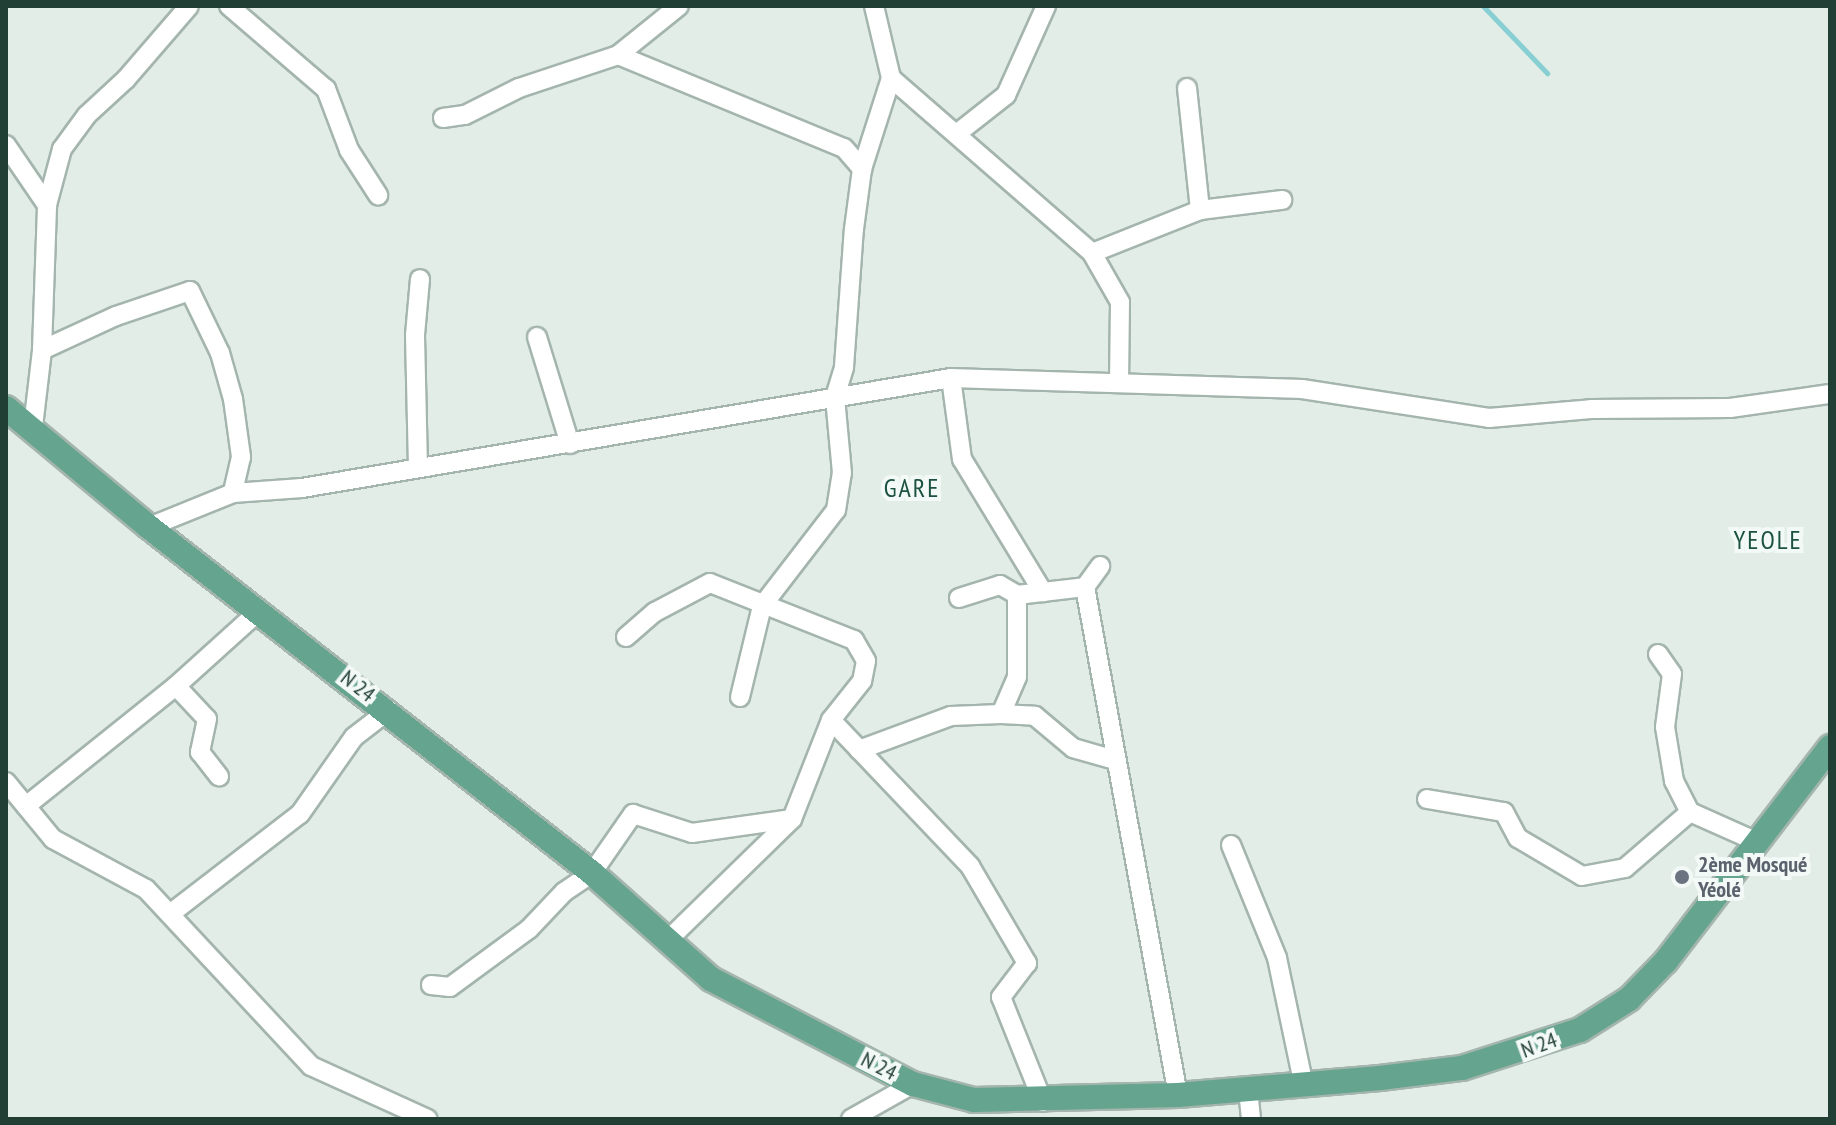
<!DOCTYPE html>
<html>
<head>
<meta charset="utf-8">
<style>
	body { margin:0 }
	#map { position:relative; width:1836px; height:1125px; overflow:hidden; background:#e2ede7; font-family:"PT Sans Narrow",sans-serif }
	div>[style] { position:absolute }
	.stream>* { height:5px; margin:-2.5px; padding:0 2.5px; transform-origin:2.5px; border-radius:2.5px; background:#88cfd4 }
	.roads { filter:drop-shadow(2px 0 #a4b5ae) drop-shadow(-2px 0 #a4b5ae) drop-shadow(0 2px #a4b5ae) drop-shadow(0 -2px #a4b5ae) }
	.minor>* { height:18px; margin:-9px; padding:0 9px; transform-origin:9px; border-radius:9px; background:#fff }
	.primary>* { height:24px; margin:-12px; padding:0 12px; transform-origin:12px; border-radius:12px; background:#65a48f }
	.dots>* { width:22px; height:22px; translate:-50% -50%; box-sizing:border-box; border:4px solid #f3f9f6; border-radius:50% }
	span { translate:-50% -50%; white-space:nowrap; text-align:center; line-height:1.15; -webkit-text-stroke:8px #f3f9f6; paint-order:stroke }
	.street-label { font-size:22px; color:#213f35 }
	.worship-label { font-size:22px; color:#5b616d; font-weight:700 }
	.left { translate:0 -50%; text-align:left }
	.quarter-label { font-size:26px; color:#1c5241; letter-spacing:2px }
	.frame { position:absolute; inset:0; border:8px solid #213f35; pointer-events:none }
</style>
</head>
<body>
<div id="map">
	<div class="stream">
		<div style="left:1483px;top:6px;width:93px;rotate:46.3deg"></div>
	</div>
	<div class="roads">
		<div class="minor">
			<div style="left:229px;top:6px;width:128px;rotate:40.6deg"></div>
			<div style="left:326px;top:89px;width:65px;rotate:69.3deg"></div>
			<div style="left:349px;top:150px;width:54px;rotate:57.2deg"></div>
			<div style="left:874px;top:6px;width:74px;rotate:76.7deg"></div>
			<div style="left:891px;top:78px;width:267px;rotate:41deg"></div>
			<div style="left:1092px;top:253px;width:56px;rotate:60.3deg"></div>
			<div style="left:1120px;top:302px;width:81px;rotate:90.7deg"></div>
			<div style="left:618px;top:55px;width:78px;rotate:-38.8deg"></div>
			<div style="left:1187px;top:88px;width:123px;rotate:83.9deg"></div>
			<div style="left:443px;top:118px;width:22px;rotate:-8deg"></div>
			<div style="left:465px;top:115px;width:60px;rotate:-26.6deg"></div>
			<div style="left:519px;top:88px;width:104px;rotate:-18.4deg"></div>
			<div style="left:618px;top:55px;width:244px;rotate:22.4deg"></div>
			<div style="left:844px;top:148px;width:28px;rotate:49deg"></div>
			<div style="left:959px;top:132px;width:60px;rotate:-38.2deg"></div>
			<div style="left:1006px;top:95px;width:98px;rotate:-65.8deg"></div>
			<div style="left:6px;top:145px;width:73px;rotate:55.7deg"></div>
			<div style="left:1092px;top:253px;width:116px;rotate:-21.7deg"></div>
			<div style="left:1200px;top:210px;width:83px;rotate:-7deg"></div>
			<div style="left:537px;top:337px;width:112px;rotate:72.9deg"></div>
			<div style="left:42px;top:350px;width:81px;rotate:-24.7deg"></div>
			<div style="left:116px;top:316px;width:78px;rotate:-18.7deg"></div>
			<div style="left:190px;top:291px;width:69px;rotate:64.2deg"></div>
			<div style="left:220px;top:353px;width:48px;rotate:74.2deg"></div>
			<div style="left:233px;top:399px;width:59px;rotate:82.1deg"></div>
			<div style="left:241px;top:457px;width:37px;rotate:103deg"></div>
			<div style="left:951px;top:378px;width:82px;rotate:82.3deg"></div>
			<div style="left:962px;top:459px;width:156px;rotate:58.7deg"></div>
			<div style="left:33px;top:427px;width:78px;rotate:-83.3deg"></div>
			<div style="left:42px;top:350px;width:145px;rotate:-88deg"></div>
			<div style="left:47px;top:205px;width:58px;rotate:-75deg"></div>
			<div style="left:62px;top:149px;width:42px;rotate:-53.7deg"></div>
			<div style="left:87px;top:115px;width:53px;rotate:-42.7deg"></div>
			<div style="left:126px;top:79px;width:96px;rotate:-49.2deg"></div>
			<div style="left:418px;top:468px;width:133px;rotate:-91.3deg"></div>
			<div style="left:415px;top:335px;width:56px;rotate:-84.9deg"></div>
			<div style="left:149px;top:527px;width:91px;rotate:-22deg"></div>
			<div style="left:233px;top:493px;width:69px;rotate:-4.1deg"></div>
			<div style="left:302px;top:488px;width:658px;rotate:-9.62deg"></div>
			<div style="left:951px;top:378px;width:351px;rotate:1.8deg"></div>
			<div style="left:1302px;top:389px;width:189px;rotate:8.8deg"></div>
			<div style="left:1489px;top:418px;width:102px;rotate:-5deg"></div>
			<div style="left:1591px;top:409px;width:139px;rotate:-0.4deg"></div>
			<div style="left:1730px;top:408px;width:101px;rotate:-8deg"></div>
			<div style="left:1085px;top:587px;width:516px;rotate:79.63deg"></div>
			<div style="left:959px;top:598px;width:43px;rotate:-17.6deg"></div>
			<div style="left:1000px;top:585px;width:20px;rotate:30deg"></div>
			<div style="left:1017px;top:595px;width:68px;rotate:-6.7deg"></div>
			<div style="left:1085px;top:587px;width:26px;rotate:-54deg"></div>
			<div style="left:626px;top:637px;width:38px;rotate:-41deg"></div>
			<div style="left:655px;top:612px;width:62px;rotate:-27.8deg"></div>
			<div style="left:710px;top:583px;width:155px;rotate:21.6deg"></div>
			<div style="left:854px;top:640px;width:24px;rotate:60deg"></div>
			<div style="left:866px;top:661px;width:20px;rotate:101deg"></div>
			<div style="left:862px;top:681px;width:50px;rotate:128.5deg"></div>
			<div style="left:831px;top:720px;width:202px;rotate:46.4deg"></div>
			<div style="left:970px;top:866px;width:113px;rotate:59.6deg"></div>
			<div style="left:1027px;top:963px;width:43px;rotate:127.4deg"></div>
			<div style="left:1001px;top:997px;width:113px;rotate:68.2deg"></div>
			<div style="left:1658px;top:654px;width:24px;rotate:55deg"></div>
			<div style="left:1672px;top:674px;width:53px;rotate:97.5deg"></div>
			<div style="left:1665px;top:727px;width:55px;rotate:80.5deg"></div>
			<div style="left:1674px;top:781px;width:35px;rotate:63deg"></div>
			<div style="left:176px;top:686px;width:45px;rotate:46.8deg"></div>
			<div style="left:207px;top:719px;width:34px;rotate:102deg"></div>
			<div style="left:200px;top:752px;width:31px;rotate:52deg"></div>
			<div style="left:740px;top:697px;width:94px;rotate:-76.4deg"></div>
			<div style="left:762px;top:606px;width:121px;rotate:-52.4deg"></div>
			<div style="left:836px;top:510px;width:37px;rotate:-81deg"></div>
			<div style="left:842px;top:473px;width:76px;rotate:-95.3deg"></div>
			<div style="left:835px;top:397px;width:31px;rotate:-73deg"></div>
			<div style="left:844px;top:367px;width:138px;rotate:-85.9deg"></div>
			<div style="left:854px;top:229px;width:61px;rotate:-82.4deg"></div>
			<div style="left:862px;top:169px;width:96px;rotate:-72.3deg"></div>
			<div style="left:1001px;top:714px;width:40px;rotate:-66.6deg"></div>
			<div style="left:1017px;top:677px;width:82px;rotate:-90deg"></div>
			<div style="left:859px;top:750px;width:98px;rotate:-20.3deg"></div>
			<div style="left:951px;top:716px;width:50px;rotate:-2.3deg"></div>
			<div style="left:1001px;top:714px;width:34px;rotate:3deg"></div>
			<div style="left:1035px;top:716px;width:50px;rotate:40.1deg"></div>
			<div style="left:1073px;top:748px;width:44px;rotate:15.9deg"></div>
			<div style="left:6px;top:782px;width:74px;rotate:50.5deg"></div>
			<div style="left:53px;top:839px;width:106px;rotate:28.3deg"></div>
			<div style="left:146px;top:889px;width:242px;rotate:47deg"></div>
			<div style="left:311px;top:1066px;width:128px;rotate:24.4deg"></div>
			<div style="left:1427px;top:799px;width:78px;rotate:9.6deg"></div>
			<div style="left:1504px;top:812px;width:30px;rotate:62deg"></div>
			<div style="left:1518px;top:838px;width:74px;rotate:30.7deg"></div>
			<div style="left:1582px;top:876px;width:44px;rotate:-10.5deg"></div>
			<div style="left:1625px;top:868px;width:86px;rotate:-40.7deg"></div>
			<div style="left:1690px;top:812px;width:71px;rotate:24deg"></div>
			<div style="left:26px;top:806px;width:192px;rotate:-38.7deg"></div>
			<div style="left:176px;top:686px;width:113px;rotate:-42.1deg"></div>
			<div style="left:1231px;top:845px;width:122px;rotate:67.8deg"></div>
			<div style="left:1277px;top:958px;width:131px;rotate:78.1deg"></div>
			<div style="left:170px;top:914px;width:164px;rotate:-37.6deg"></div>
			<div style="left:300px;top:814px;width:94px;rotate:-55deg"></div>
			<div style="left:354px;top:737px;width:44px;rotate:-37.6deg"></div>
			<div style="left:669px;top:939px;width:172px;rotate:-44.3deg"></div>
			<div style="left:792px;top:819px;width:106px;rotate:-68.5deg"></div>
			<div style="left:431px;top:985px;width:19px;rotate:6deg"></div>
			<div style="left:450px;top:987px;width:98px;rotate:-36.3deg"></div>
			<div style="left:529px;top:929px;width:51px;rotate:-46.6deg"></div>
			<div style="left:564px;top:892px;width:34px;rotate:-34deg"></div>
			<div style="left:592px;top:873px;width:72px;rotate:-55.2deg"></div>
			<div style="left:633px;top:814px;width:62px;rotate:17.9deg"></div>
			<div style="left:692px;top:833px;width:101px;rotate:-8deg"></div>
			<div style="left:1248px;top:1090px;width:29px;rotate:84deg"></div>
			<div style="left:851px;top:1119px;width:71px;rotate:-29.4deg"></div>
		</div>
		<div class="primary">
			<div style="left:6px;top:408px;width:186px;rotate:39.8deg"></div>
			<div style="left:149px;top:527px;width:562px;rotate:37.99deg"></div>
			<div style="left:592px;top:873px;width:159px;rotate:41.7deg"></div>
			<div style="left:711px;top:979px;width:228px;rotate:27.5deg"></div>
			<div style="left:913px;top:1084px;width:63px;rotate:14.7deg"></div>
			<div style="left:974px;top:1100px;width:204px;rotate:-1.4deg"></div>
			<div style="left:1178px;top:1095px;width:203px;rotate:-4.8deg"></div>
			<div style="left:1380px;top:1078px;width:83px;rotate:-7deg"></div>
			<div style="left:1462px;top:1068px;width:124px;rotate:-17.9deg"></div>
			<div style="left:1580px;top:1030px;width:58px;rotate:-32.3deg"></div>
			<div style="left:1629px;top:999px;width:53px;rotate:-45.8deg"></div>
			<div style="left:1666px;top:961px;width:270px;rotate:-52.5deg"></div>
		</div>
	</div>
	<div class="dots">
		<div style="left:1682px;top:877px;background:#6b7280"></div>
	</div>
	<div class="street-label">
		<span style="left:358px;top:686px;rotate:38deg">N 24</span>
		<span style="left:1539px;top:1045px;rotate:-20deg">N 24</span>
		<span style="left:879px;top:1066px;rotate:27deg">N 24</span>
	</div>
	<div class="worship-label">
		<span class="left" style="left:1698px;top:877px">2ème Mosqué<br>Yéolé</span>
	</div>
	<div class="quarter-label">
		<span style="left:912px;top:488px">GARE</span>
		<span style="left:1768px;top:540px">YEOLE</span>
	</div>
	<div class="frame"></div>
</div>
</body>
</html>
